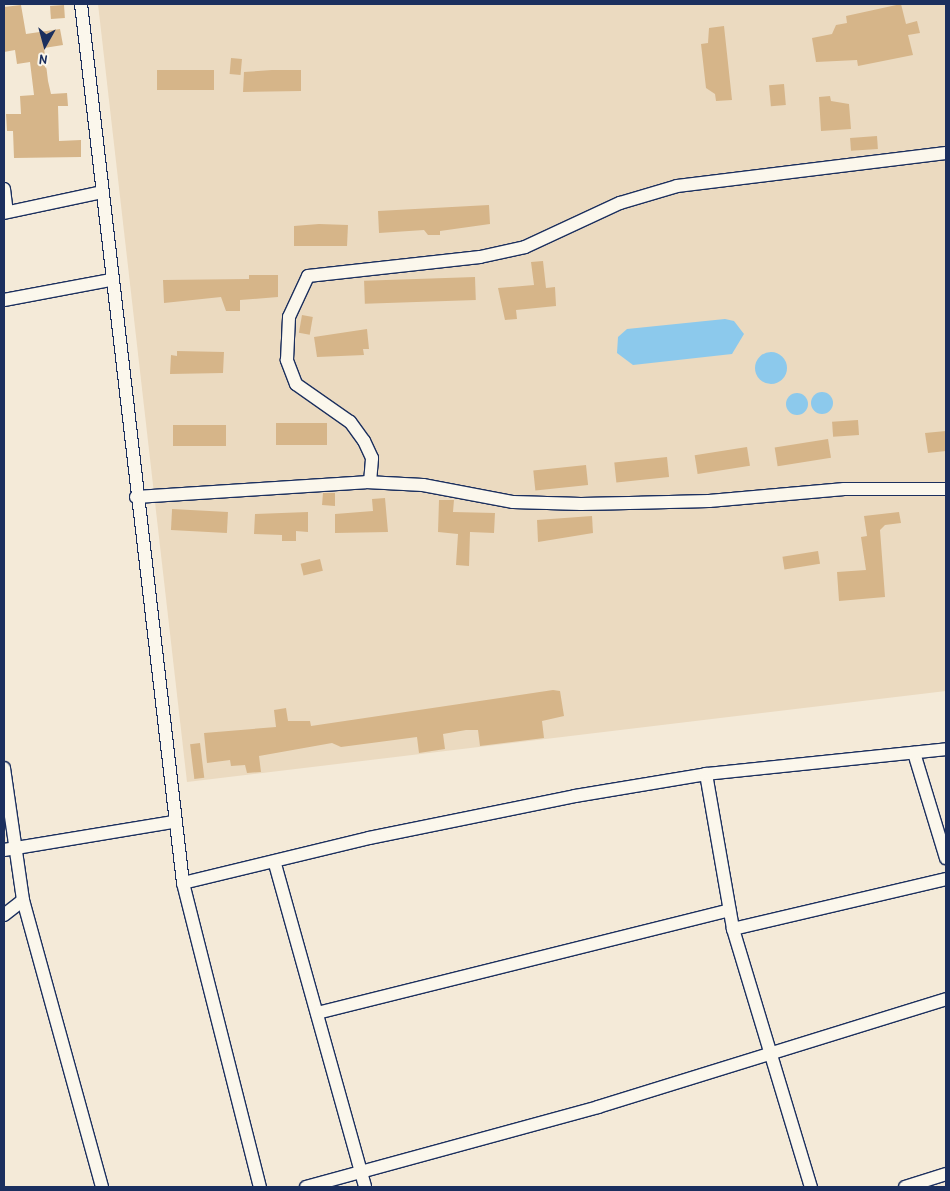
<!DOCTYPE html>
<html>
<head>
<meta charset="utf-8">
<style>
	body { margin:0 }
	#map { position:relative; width:950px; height:1191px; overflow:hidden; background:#f4ead8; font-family:"Patrick Hand",sans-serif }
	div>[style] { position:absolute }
	.built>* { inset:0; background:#ebdac0 }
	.water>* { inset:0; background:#8cc9ec }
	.round { border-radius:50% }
	.building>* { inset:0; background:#d6b589; transform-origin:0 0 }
	.roads { filter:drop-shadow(1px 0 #1b2f5e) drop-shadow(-1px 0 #1b2f5e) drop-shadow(0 1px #1b2f5e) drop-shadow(0 -1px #1b2f5e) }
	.street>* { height:12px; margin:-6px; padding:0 6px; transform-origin:6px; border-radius:6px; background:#fbf7ec }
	span { translate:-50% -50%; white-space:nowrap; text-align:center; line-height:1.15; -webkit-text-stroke:4px #fbf7ec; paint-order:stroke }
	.frame { position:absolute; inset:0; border:5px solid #1b2f5e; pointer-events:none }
	.north { position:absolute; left:20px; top:20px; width:50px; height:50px; -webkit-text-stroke:4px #fbf7ec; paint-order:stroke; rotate:187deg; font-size:14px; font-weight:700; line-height:20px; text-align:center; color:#1b2f5e }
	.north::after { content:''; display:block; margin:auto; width:18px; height:22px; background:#1b2f5e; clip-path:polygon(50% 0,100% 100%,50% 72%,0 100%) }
</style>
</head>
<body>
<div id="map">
	<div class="built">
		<div style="clip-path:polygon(98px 4px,946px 4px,946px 691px,187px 782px)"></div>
	</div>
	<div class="water">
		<div style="clip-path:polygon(725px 319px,734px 321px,744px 334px,732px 354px,633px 365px,617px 353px,618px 337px,627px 329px)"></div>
		<div class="round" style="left:755px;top:352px;width:32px;height:32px"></div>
		<div class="round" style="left:811px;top:392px;width:22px;height:22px"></div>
		<div class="round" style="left:786px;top:393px;width:22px;height:22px"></div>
	</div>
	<div class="building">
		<div style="clip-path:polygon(901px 4px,906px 24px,917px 21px,920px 33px,908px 35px,913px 55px,858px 66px,857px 60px,816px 62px,812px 38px,832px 34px,836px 25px,847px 23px,846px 16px)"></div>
		<div style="clip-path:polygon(21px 5px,26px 34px,60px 29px,63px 45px,44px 48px,48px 81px,51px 94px,67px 93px,68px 106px,58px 106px,59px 141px,81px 140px,81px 157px,14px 158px,13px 131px,7px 131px,6px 114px,21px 114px,20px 96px,34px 95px,30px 62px,17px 64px,15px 50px,4px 52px,4px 7px)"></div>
		<div style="left:64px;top:5px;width:13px;height:14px;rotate:86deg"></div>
		<div style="clip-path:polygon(724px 26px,732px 100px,716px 101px,715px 94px,706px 88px,701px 44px,708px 43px,709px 28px)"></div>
		<div style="left:231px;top:58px;width:11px;height:16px;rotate:5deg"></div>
		<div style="left:214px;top:70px;width:20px;height:57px;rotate:90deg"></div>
		<div style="clip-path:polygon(272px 70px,301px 70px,301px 91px,243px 92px,244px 72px)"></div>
		<div style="left:784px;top:84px;width:21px;height:15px;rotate:85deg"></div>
		<div style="clip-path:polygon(830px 96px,831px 101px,849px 104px,851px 129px,821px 131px,819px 97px)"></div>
		<div style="left:877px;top:136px;width:13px;height:27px;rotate:86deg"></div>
		<div style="clip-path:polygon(489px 205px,490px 224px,440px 231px,440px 235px,428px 235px,424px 230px,379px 233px,378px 211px)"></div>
		<div style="clip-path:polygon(319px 224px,348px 225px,347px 246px,294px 246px,294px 226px)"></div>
		<div style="clip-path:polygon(543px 261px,546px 288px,555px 287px,556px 306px,516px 310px,517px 319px,505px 320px,498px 288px,534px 285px,531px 262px)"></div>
		<div style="clip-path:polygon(249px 275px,278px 275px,278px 297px,240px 300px,240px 311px,226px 311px,221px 297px,164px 303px,163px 280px,249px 279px)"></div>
		<div style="left:475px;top:277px;width:23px;height:111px;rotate:88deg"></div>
		<div style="left:302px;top:315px;width:11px;height:18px;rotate:10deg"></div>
		<div style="clip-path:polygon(367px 329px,369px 349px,363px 349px,364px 355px,317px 357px,314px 337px)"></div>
		<div style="clip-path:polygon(177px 351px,224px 352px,223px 373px,170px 374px,171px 355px,177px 356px)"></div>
		<div style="left:858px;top:420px;width:15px;height:26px;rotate:86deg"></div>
		<div style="left:276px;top:423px;width:51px;height:22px"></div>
		<div style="left:226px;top:425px;width:21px;height:53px;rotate:90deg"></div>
		<div style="clip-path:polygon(946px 431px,946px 451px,928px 453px,925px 433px)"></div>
		<div style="left:828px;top:439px;width:19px;height:54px;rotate:81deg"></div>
		<div style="left:747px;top:447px;width:19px;height:53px;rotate:81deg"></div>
		<div style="left:667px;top:457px;width:20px;height:53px;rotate:84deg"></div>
		<div style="left:586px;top:465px;width:20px;height:53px;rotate:84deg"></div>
		<div style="clip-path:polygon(323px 493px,335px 493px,335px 506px,322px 505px)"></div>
		<div style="clip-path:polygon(385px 498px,388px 532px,335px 533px,335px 514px,373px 511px,372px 499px)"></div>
		<div style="clip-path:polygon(439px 500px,454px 500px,453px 512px,495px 513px,494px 533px,470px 532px,469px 566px,456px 565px,458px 534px,438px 532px)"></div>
		<div style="left:228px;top:512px;width:21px;height:56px;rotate:93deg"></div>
		<div style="clip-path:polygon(308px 512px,308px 532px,296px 531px,296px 541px,282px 541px,282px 535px,254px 534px,255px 514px)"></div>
		<div style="clip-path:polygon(899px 512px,901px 523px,885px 525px,880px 530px,885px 597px,839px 601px,837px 572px,866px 570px,861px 537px,867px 536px,864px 516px)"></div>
		<div style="clip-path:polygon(592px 516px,593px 533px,538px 542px,537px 520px)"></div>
		<div style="left:818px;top:551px;width:13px;height:36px;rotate:81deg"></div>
		<div style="left:320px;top:559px;width:12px;height:20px;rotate:76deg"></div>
		<div style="clip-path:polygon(553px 690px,560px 691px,564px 716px,542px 721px,544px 738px,480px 746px,478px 730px,466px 730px,443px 734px,445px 749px,419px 753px,417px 737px,341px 747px,332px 743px,259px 756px,261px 772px,247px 773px,245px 765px,231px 766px,230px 760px,207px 763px,204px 733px,276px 727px,274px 710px,286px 708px,288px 721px,310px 721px,311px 726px)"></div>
		<div style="left:200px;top:743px;width:35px;height:10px;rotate:83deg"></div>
	</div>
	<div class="roads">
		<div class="street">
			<div style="left:81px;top:4px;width:885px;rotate:83.38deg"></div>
			<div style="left:183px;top:883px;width:314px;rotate:75.8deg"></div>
			<div style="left:4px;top:189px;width:23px;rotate:83deg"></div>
			<div style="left:4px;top:213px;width:100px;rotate:-12.1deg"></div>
			<div style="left:4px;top:300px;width:109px;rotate:-10.6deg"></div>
			<div style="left:370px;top:482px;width:24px;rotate:-85deg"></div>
			<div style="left:372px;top:458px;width:19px;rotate:-115deg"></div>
			<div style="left:364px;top:441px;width:24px;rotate:-126deg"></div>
			<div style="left:350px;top:422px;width:66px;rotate:-144.9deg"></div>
			<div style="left:296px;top:384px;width:26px;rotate:-111deg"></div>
			<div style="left:287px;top:360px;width:43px;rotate:-87.3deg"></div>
			<div style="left:289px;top:317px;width:45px;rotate:-65.1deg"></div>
			<div style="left:308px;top:276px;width:173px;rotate:-6.3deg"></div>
			<div style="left:480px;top:257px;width:46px;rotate:-12.5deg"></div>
			<div style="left:525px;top:247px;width:105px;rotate:-24.9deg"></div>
			<div style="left:620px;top:203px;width:59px;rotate:-16.6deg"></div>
			<div style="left:677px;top:186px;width:271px;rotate:-7deg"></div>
			<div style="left:136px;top:497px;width:230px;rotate:-3.7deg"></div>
			<div style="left:366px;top:482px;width:57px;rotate:3deg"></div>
			<div style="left:423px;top:485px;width:92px;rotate:10.7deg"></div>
			<div style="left:513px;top:502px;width:68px;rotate:1.7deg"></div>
			<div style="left:581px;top:504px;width:128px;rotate:-1.3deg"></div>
			<div style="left:709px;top:501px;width:136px;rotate:-5.1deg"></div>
			<div style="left:844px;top:489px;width:102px"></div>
			<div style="left:914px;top:753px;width:110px;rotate:73.1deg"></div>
			<div style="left:4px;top:768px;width:133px;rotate:81.8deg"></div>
			<div style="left:23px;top:900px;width:298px;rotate:74.6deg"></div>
			<div style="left:706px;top:774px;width:157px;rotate:80.1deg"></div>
			<div style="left:733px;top:929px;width:270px;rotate:73.2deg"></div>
			<div style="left:4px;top:850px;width:172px;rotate:-9.4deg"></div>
			<div style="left:275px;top:864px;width:335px;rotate:74.4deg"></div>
			<div style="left:183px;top:883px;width:191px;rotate:-13.6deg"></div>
			<div style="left:369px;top:838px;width:210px;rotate:-11.5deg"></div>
			<div style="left:575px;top:796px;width:133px;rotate:-9.5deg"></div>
			<div style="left:706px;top:774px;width:241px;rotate:-5.9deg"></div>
			<div style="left:4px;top:915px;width:24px;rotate:-38deg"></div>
			<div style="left:733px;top:929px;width:219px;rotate:-13.2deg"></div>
			<div style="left:317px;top:1013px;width:425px;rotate:-14deg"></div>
			<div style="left:306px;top:1187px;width:303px;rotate:-15.3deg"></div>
			<div style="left:598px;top:1107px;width:364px;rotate:-17.2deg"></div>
			<div style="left:905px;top:1187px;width:43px;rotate:-17.6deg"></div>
		</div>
	</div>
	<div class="frame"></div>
	<div class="north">N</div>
</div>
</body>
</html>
